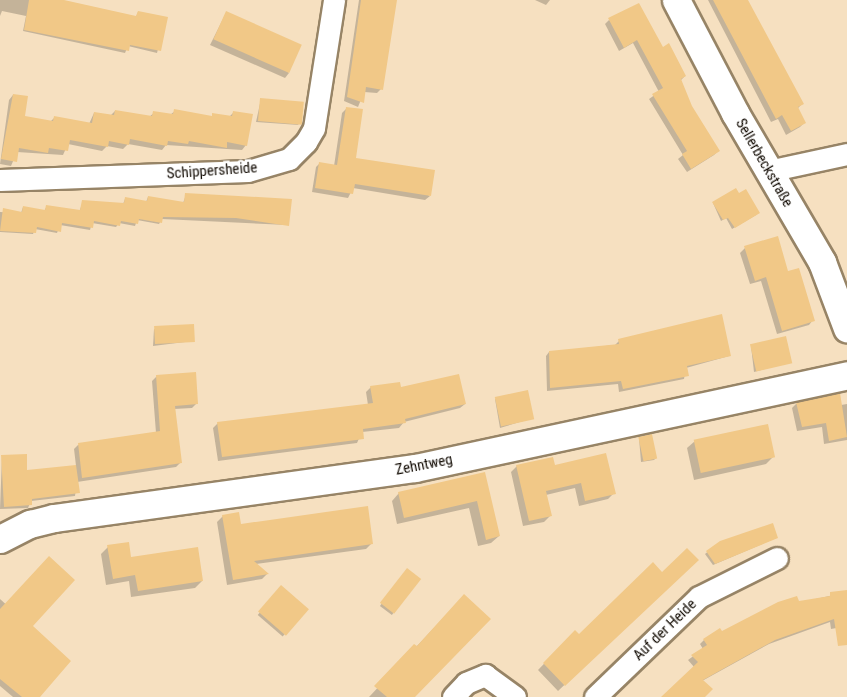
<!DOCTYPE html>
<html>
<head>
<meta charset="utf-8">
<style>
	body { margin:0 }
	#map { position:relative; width:847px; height:697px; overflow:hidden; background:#f6e0c0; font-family:"Roboto Condensed",sans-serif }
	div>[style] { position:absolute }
	.shadow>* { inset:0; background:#0003; transform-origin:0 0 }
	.building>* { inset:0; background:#f1c887; transform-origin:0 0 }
	.roads { filter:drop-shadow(2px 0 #978466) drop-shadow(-2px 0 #978466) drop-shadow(0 2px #978466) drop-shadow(0 -2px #978466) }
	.minor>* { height:21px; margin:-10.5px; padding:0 10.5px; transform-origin:10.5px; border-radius:10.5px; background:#fff }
	.tertiary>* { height:27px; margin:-13.5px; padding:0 13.5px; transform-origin:13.5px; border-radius:13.5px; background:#fff }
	span { translate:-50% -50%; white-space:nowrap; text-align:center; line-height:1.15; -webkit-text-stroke:5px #fff; paint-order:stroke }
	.street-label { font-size:15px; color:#110a02 }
</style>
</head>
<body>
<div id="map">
	<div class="shadow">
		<div style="clip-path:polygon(0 0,49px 0,136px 17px,138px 12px,166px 18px,157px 53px,128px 46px,125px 53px,23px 31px,26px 16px,2px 11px,0 16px)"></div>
		<div style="clip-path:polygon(359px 0,395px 0,381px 89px,377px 93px,364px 92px,358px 107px,344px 101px)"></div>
		<div style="clip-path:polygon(535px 0,550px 0,546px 5px)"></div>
		<div style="clip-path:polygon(708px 0,747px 0,802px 104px,797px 109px,804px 123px,800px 127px,786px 135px,778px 119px,771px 122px)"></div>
		<div style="clip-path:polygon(226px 13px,289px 73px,285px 78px,210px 45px)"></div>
		<div style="clip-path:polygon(609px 20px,662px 49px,685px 76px,680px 81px,690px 106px,718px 151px,714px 155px,687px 172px,678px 159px,683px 155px,649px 99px,659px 92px,633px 43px,619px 51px,605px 24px)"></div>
		<div style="clip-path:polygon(13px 95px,23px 117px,50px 122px,55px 117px,89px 124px,94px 113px,110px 116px,115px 111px,149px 117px,154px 113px,170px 115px,175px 111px,210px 117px,229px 117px,234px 112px,246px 145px,242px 150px,166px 145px,162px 150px,128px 144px,123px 149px,107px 146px,102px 151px,68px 144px,63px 155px,17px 152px,11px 166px,0 164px,9px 100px)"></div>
		<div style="clip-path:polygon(261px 99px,299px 125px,256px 122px)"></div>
		<div style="clip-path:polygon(346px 109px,354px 159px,430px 196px,425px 200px,353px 188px,348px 198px,312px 192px,316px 167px,320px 163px,334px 166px,342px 113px)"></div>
		<div style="clip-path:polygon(186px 195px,288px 225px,162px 219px,159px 224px,137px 220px,135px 226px,119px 223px,116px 227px,92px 223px,90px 230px,60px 225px,57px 233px,35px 229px,33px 234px,0 232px,0 212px,21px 213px,23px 207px,44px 211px,47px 206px,79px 212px,83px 202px,123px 204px,125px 199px,146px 202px,148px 197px,183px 203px)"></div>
		<div style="clip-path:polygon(713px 203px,756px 215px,732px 229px,726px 218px,721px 221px)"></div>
		<div style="clip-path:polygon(745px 248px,787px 273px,813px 320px,809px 325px,777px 334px,761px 281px,750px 284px,740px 253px)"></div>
		<div style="clip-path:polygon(154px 329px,193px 341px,153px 346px)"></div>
		<div style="clip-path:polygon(619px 341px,729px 356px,686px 368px,684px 379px,619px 392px,618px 384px,547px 391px,546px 356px,549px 352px,615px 345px)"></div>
		<div style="clip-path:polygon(751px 346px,790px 362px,754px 372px)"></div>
		<div style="clip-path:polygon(157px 376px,196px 404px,192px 408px,174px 409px,181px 462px,176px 467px,77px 482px,75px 496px,31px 501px,28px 508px,0 509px,2px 456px,26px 472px,76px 466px,74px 449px,78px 445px,156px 433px,152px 381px)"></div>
		<div style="clip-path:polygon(371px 387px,465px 404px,460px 408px,404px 422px,399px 428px,362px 432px,357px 443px,218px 461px,213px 428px,218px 423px,368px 405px,366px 392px)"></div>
		<div style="clip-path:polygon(839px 394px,841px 405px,847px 404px,847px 440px,824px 444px,822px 427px,797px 431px,792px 408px,796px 404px)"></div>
		<div style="clip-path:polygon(495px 399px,533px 418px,500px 428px)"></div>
		<div style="clip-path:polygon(639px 438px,656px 458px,654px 460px,641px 462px)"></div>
		<div style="clip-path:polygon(695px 441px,773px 457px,766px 464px,694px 480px,687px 448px)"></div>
		<div style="clip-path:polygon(517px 466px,554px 467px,614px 493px,608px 499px,579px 506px,575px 488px,546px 495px,550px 516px,544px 522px,523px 526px,511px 472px)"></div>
		<div style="clip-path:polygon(484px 474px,499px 536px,491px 543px,478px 546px,469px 508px,397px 524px,392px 501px,399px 493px)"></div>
		<div style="clip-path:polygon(223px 516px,240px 526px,372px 543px,366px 549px,256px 564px,267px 574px,262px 579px,227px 585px,217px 522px)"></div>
		<div style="clip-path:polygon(776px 538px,713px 565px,705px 554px,720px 542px)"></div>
		<div style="clip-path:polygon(108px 547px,130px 559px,202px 581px,195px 588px,131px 597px,129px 581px,106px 585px,101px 554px)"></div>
		<div style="clip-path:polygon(697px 560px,558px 691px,538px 670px,575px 632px,579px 636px,662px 574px)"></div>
		<div style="left:407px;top:570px;width:15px;height:45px;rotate:37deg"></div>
		<div style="left:282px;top:587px;width:33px;height:37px;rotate:41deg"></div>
		<div style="clip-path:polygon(847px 592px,847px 626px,831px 629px,830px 622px,769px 644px,702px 681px,703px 697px,663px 697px,694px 667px,688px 660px,703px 649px,700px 644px,704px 640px,796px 598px,798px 603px)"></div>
		<div style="clip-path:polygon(464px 596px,414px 697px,369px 697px)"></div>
		<div style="clip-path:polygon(0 599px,30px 626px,38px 697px,13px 697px,0 686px)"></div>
	</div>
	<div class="building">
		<div style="clip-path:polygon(29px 0,64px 0,136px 16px,138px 11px,168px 17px,161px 51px,130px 45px,129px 51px,24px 30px)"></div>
		<div style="clip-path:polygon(361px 0,397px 0,383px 90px,366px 87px,364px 103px,347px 97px)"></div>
		<div style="clip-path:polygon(713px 0,748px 0,804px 104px,798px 107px,806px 123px,791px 131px,782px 115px,776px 119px)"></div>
		<div style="clip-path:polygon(639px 3px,663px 47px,669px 43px,686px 76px,681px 79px,692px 106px,720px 151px,691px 169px,682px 154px,687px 151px,652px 94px,663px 88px,637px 40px,624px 48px,608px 18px)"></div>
		<div style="left:226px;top:11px;width:83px;height:31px;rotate:24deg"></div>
		<div style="clip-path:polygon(13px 94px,28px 96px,25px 116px,53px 121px,54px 116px,92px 123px,94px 112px,114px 115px,115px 110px,152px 116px,153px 111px,173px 114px,174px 109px,212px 116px,212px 113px,232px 116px,233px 111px,253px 114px,247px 146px,227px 142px,227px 148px,189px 141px,188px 144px,168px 141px,167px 146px,130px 139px,129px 145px,109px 141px,108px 147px,70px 140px,68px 151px,49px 148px,48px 153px,19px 148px,17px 162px,1px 159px)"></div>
		<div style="left:260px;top:98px;width:44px;height:23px;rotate:5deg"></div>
		<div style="clip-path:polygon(346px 107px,363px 109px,356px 158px,435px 170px,431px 196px,355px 184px,353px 194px,315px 188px,319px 162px,337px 165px)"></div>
		<div style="clip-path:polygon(736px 188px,739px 193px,746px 189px,760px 213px,735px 228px,728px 218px,723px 220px,712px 202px)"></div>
		<div style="clip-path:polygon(185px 193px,292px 199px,289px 226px,236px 218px,163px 217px,162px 223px,139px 219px,138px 224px,121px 221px,120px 226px,94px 221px,93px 228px,62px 223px,61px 232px,37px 227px,36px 233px,0 231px,3px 208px,22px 212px,23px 206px,45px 210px,46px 205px,80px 210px,82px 200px,124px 203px,125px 197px,147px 201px,148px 196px,184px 202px)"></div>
		<div style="clip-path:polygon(778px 236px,788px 271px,799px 268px,815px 321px,782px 331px,766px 277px,755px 281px,744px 246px)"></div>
		<div style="clip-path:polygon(722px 314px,731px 356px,687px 366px,689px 376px,623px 389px,621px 381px,550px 388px,549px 351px,619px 344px,618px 339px)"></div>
		<div style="left:194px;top:324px;width:18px;height:40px;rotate:87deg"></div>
		<div style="left:786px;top:336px;width:28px;height:37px;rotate:77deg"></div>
		<div style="clip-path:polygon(196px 372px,198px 404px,175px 406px,182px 463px,82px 478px,78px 443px,160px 431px,156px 375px)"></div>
		<div style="clip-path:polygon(459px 374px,466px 404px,405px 419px,406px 423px,363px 429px,364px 439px,222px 457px,217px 422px,373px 403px,370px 386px,400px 382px,401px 387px)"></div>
		<div style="left:528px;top:390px;width:30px;height:34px;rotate:78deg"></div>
		<div style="clip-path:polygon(840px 393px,847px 437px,829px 441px,826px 423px,802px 427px,796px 402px)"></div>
		<div style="left:768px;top:424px;width:34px;height:76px;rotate:78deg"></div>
		<div style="left:652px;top:434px;width:25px;height:14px;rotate:78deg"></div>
		<div style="clip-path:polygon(606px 453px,616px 494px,585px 501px,581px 483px,546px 491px,552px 516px,529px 521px,516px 465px,553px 457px,555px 465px)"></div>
		<div style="clip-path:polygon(27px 454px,27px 470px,76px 465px,80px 493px,32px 499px,32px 505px,4px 507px,1px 455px)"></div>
		<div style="clip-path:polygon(485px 472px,500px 536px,486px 540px,477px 501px,404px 518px,398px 492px)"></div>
		<div style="clip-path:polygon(368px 506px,373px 544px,254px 561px,269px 574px,233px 580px,222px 515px,239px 512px,241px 524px)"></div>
		<div style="clip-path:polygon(773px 523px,778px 538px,715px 564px,706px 551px,720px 541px)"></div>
		<div style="clip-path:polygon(129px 542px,131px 557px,198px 547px,203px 581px,138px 591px,135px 575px,113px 579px,107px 545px)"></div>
		<div style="clip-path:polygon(687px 548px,699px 560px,565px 686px,543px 663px,575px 630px,579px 634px,653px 562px,662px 572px)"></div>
		<div style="clip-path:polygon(49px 556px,75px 580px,33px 626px,71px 661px,40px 697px,22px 697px,0 679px,0 609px)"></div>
		<div style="left:407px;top:568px;width:18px;height:44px;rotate:38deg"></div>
		<div style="left:281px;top:585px;width:37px;height:35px;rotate:41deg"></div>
		<div style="clip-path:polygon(847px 590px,847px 645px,838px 646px,834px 619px,775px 640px,703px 680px,713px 689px,705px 697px,661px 697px,698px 662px,691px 655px,707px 645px,703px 639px,720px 628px,722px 631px,778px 602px,797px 596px,799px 601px,830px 596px,830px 592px)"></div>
		<div style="clip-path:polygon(464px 594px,491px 619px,415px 697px,387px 697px,374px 686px,414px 644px,417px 646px)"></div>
	</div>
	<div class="roads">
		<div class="minor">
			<div style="left:768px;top:171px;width:81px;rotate:-12.1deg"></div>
			<div style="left:0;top:180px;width:248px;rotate:-2.1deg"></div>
			<div style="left:248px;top:171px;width:43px;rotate:-16.3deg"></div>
			<div style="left:289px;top:159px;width:24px;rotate:-45deg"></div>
			<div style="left:306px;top:142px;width:16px;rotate:-60deg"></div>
			<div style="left:314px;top:128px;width:130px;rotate:-81.1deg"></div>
			<div style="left:453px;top:697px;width:19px;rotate:-47deg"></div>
			<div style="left:466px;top:683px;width:21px;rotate:-23deg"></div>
			<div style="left:485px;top:675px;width:37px;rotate:36deg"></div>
			<div style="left:595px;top:697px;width:144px;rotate:-43.9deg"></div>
			<div style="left:699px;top:597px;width:87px;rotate:-26.6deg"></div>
		</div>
		<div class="tertiary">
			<div style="left:676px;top:0;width:127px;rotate:62.4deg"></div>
			<div style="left:735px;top:113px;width:173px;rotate:59.7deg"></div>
			<div style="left:822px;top:262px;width:71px;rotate:69.3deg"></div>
			<div style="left:0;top:539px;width:34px;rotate:-27deg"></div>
			<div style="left:30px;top:524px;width:25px;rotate:-14deg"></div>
			<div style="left:54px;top:518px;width:364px;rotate:-7.9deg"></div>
			<div style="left:415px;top:468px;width:442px;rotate:-12.1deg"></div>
		</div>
	</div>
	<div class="street-label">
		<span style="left:764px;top:163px;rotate:60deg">Sellerbeckstraße</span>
		<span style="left:212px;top:171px;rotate:-4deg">Schippersheide</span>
		<span style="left:424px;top:465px;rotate:-11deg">Zehntweg</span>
		<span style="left:665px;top:630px;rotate:-44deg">Auf der Heide</span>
	</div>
</div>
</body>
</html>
